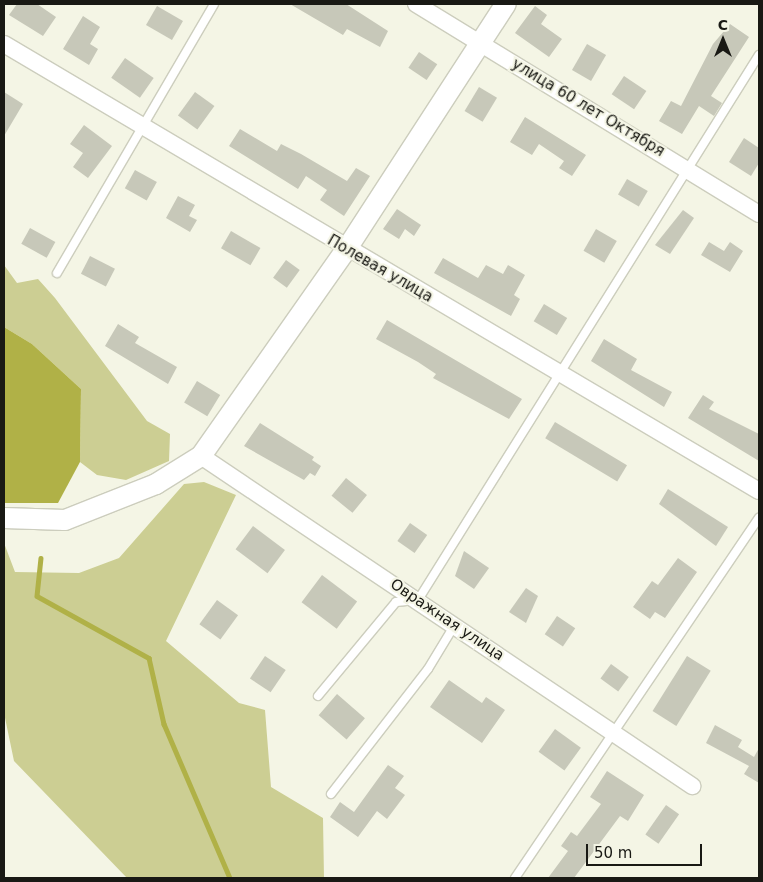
<!DOCTYPE html>
<html>
<head>
<meta charset="utf-8">
<style>
	body { margin:0 }
	#map { position:relative; width:763px; height:882px; overflow:hidden; background:#f4f5e5; font-family:"DejaVu Sans",sans-serif }
	div>[style] { position:absolute }
	.green>* { inset:0; background:#ccce93 }
	.water>* { inset:0; background:#b0b147 }
	.stream>* { height:4.5px; margin:-2.25px; padding:0 2.25px; transform-origin:2.25px; border-radius:2.25px; background:#b0b147 }
	.building>* { inset:0; background:#c7c8b9; transform-origin:0 0 }
	.roads { filter:drop-shadow(1px 0 #cccdbd) drop-shadow(-1px 0 #cccdbd) drop-shadow(0 1px #cccdbd) drop-shadow(0 -1px #cccdbd) }
	.service>* { height:8px; margin:-4px; padding:0 4px; transform-origin:4px; border-radius:4px; background:#fff }
	.minor>* { height:16px; margin:-8px; padding:0 8px; transform-origin:8px; border-radius:8px; background:#fff }
	.tertiary>* { height:20px; margin:-10px; padding:0 10px; transform-origin:10px; border-radius:10px; background:#fff }
	span { translate:-50% -50%; white-space:nowrap; text-align:center; line-height:1.15; -webkit-text-stroke:4.5px #f4f5e5; paint-order:stroke }
	.street-label { font-size:15px; color:#191914 }
	.frame { position:absolute; inset:0; border:5px solid #191914; pointer-events:none }
	.north { position:absolute; left:698px; top:15px; width:50px; height:50px; -webkit-text-stroke:4px #f4f5e5; paint-order:stroke; rotate:0deg; font-size:14px; font-weight:700; line-height:20px; text-align:center; color:#191914 }
	.north::after { content:''; display:block; margin:auto; width:18px; height:22px; background:#191914; clip-path:polygon(50% 0,100% 100%,50% 72%,0 100%) }
	.scale { position:absolute; left:586px; top:844px; width:116px; height:22px; box-sizing:border-box; border:2px solid #191914; border-top:0; padding-left:6px; font-size:15px; line-height:18px; white-space:nowrap; color:#191914; -webkit-text-stroke:4px #f4f5e5; paint-order:stroke }
</style>
</head>
<body>
<div id="map">
	<div class="green">
		<div style="clip-path:polygon(4px 265px,17px 283px,38px 279px,55px 298px,147px 421px,170px 434px,169px 461px,126px 480px,97px 475px,80px 462px,81px 389px,32px 344px,4px 327px)"></div>
		<div style="clip-path:polygon(204px 482px,236px 495px,166px 641px,239px 703px,265px 710px,271px 787px,323px 818px,324px 878px,127px 878px,14px 761px,4px 713px,4px 543px,15px 572px,79px 573px,119px 558px,184px 484px)"></div>
	</div>
	<div class="water">
		<div style="clip-path:polygon(4px 327px,32px 344px,81px 389px,80px 462px,58px 503px,4px 503px)"></div>
	</div>
	<div class="stream">
		<div style="left:41px;top:558px;width:38px;rotate:96deg"></div>
		<div style="left:37px;top:596px;width:128px;rotate:29deg"></div>
		<div style="left:149px;top:658px;width:68px;rotate:77.2deg"></div>
		<div style="left:164px;top:724px;width:168px;rotate:66.8deg"></div>
	</div>
	<div class="building">
		<div style="clip-path:polygon(17px 4px,37px 4px,56px 17px,43px 36px,9px 15px)"></div>
		<div style="clip-path:polygon(290px 4px,346px 4px,388px 31px,380px 47px,347px 29px,343px 35px)"></div>
		<div style="left:157px;top:6px;width:30px;height:22px;rotate:30deg"></div>
		<div style="clip-path:polygon(535px 6px,547px 15px,541px 24px,562px 39px,549px 57px,515px 33px)"></div>
		<div style="clip-path:polygon(83px 16px,100px 27px,90px 44px,98px 49px,89px 65px,63px 49px)"></div>
		<div style="clip-path:polygon(730px 24px,749px 37px,711px 96px,722px 103px,714px 116px,699px 106px,682px 134px,659px 121px,671px 101px,681px 106px,713px 44px)"></div>
		<div style="left:587px;top:44px;width:22px;height:30px;rotate:30deg"></div>
		<div style="left:419px;top:52px;width:22px;height:19px;rotate:34deg"></div>
		<div style="left:125px;top:58px;width:35px;height:24px;rotate:35deg"></div>
		<div style="left:624px;top:76px;width:27px;height:22px;rotate:34deg"></div>
		<div style="left:479px;top:87px;width:21px;height:28px;rotate:31deg"></div>
		<div style="clip-path:polygon(4px 92px,23px 104px,4px 136px)"></div>
		<div style="left:195px;top:92px;width:24px;height:29px;rotate:36deg"></div>
		<div style="clip-path:polygon(525px 117px,586px 155px,572px 176px,559px 168px,564px 161px,539px 144px,532px 155px,510px 142px)"></div>
		<div style="clip-path:polygon(84px 125px,112px 146px,88px 178px,73px 167px,83px 153px,70px 144px)"></div>
		<div style="clip-path:polygon(240px 129px,277px 151px,281px 144px,301px 154px,347px 181px,356px 168px,370px 176px,344px 216px,320px 200px,327px 190px,306px 176px,298px 189px,229px 146px)"></div>
		<div style="clip-path:polygon(744px 138px,759px 148px,759px 163px,751px 176px,729px 162px)"></div>
		<div style="left:135px;top:170px;width:25px;height:21px;rotate:29deg"></div>
		<div style="left:627px;top:179px;width:24px;height:18px;rotate:30deg"></div>
		<div style="clip-path:polygon(178px 196px,195px 205px,189px 216px,197px 220px,190px 232px,166px 218px)"></div>
		<div style="clip-path:polygon(397px 209px,421px 225px,414px 236px,405px 229px,399px 239px,383px 229px)"></div>
		<div style="clip-path:polygon(683px 210px,694px 218px,670px 254px,655px 245px)"></div>
		<div style="left:30px;top:228px;width:29px;height:18px;rotate:29deg"></div>
		<div style="left:596px;top:229px;width:24px;height:25px;rotate:30deg"></div>
		<div style="left:231px;top:231px;width:34px;height:20px;rotate:30deg"></div>
		<div style="clip-path:polygon(709px 242px,724px 251px,730px 242px,743px 251px,730px 272px,701px 255px)"></div>
		<div style="left:90px;top:256px;width:28px;height:20px;rotate:27deg"></div>
		<div style="clip-path:polygon(443px 258px,478px 278px,486px 265px,503px 274px,508px 265px,525px 275px,514px 295px,520px 299px,511px 316px,434px 273px)"></div>
		<div style="left:286px;top:260px;width:17px;height:22px;rotate:36deg"></div>
		<div style="left:544px;top:304px;width:27px;height:20px;rotate:31deg"></div>
		<div style="clip-path:polygon(387px 320px,522px 399px,509px 419px,433px 378px,436px 374px,418px 362px,376px 339px)"></div>
		<div style="clip-path:polygon(118px 324px,139px 337px,135px 343px,177px 367px,168px 384px,105px 346px)"></div>
		<div style="clip-path:polygon(604px 339px,637px 359px,631px 370px,672px 392px,664px 407px,591px 361px)"></div>
		<div style="left:197px;top:381px;width:27px;height:25px;rotate:31deg"></div>
		<div style="clip-path:polygon(703px 395px,714px 402px,709px 409px,759px 434px,759px 461px,688px 418px)"></div>
		<div style="left:555px;top:422px;width:84px;height:19px;rotate:31deg"></div>
		<div style="clip-path:polygon(260px 423px,314px 457px,312px 460px,321px 466px,315px 476px,310px 473px,304px 480px,244px 446px)"></div>
		<div style="left:346px;top:478px;width:27px;height:23px;rotate:39deg"></div>
		<div style="clip-path:polygon(668px 489px,728px 527px,716px 546px,659px 504px)"></div>
		<div style="left:410px;top:523px;width:21px;height:22px;rotate:35deg"></div>
		<div style="left:253px;top:526px;width:40px;height:29px;rotate:37deg"></div>
		<div style="clip-path:polygon(464px 551px,489px 568px,474px 589px,455px 576px)"></div>
		<div style="clip-path:polygon(678px 558px,697px 572px,665px 618px,655px 612px,650px 619px,633px 607px,652px 581px,658px 585px)"></div>
		<div style="left:322px;top:575px;width:44px;height:34px;rotate:37deg"></div>
		<div style="clip-path:polygon(526px 588px,538px 596px,526px 623px,509px 612px)"></div>
		<div style="left:217px;top:600px;width:26px;height:30px;rotate:36deg"></div>
		<div style="left:557px;top:616px;width:22px;height:22px;rotate:34deg"></div>
		<div style="left:265px;top:656px;width:25px;height:27px;rotate:34deg"></div>
		<div style="left:687px;top:656px;width:28px;height:65px;rotate:32deg"></div>
		<div style="left:611px;top:664px;width:22px;height:18px;rotate:36deg"></div>
		<div style="clip-path:polygon(449px 680px,482px 703px,486px 697px,505px 710px,482px 743px,430px 707px)"></div>
		<div style="left:337px;top:694px;width:37px;height:28px;rotate:41deg"></div>
		<div style="clip-path:polygon(715px 725px,742px 740px,738px 747px,754px 757px,759px 748px,759px 783px,744px 774px,749px 766px,706px 743px)"></div>
		<div style="left:555px;top:729px;width:32px;height:28px;rotate:36deg"></div>
		<div style="clip-path:polygon(388px 765px,404px 776px,395px 788px,405px 795px,387px 819px,377px 811px,358px 837px,330px 817px,340px 802px,354px 812px)"></div>
		<div style="clip-path:polygon(607px 771px,644px 795px,628px 821px,620px 816px,574px 878px,548px 878px,568px 851px,561px 846px,571px 832px,577px 836px,601px 804px,590px 797px)"></div>
		<div style="left:666px;top:805px;width:16px;height:36px;rotate:35deg"></div>
	</div>
	<div class="roads">
		<div class="service">
			<div style="left:57px;top:273px;width:311px;rotate:-59.7deg"></div>
			<div style="left:318px;top:696px;width:122px;rotate:-50.3deg"></div>
			<div style="left:396px;top:602px;width:22px;rotate:-5deg"></div>
			<div style="left:418px;top:600px;width:643px;rotate:-57.97deg"></div>
			<div style="left:331px;top:794px;width:158px;rotate:-52.2deg"></div>
			<div style="left:428px;top:669px;width:50px;rotate:-58.8deg"></div>
			<div style="left:515px;top:878px;width:435px;rotate:-55.9deg"></div>
		</div>
		<div class="minor">
			<div style="left:416px;top:4px;width:402px;rotate:31.5deg"></div>
			<div style="left:4px;top:44px;width:877px;rotate:30.63deg"></div>
			<div style="left:201px;top:456px;width:592px;rotate:33.9deg"></div>
		</div>
		<div class="tertiary">
			<div style="left:4px;top:518px;width:61px;rotate:1.9deg"></div>
			<div style="left:65px;top:520px;width:98px;rotate:-21.6deg"></div>
			<div style="left:156px;top:484px;width:53px;rotate:-31.9deg"></div>
			<div style="left:201px;top:456px;width:252px;rotate:-54.9deg"></div>
			<div style="left:346px;top:250px;width:293px;rotate:-57deg"></div>
		</div>
	</div>
	<div class="street-label">
		<span style="left:588px;top:108px;rotate:31deg">улица 60 лет Октября</span>
		<span style="left:380px;top:269px;rotate:30deg">Полевая улица</span>
		<span style="left:447px;top:620px;rotate:34deg">Овражная улица</span>
	</div>
	<div class="frame"></div>
	<div class="north">С</div>
	<div class="scale">50 m</div>
</div>
</body>
</html>
